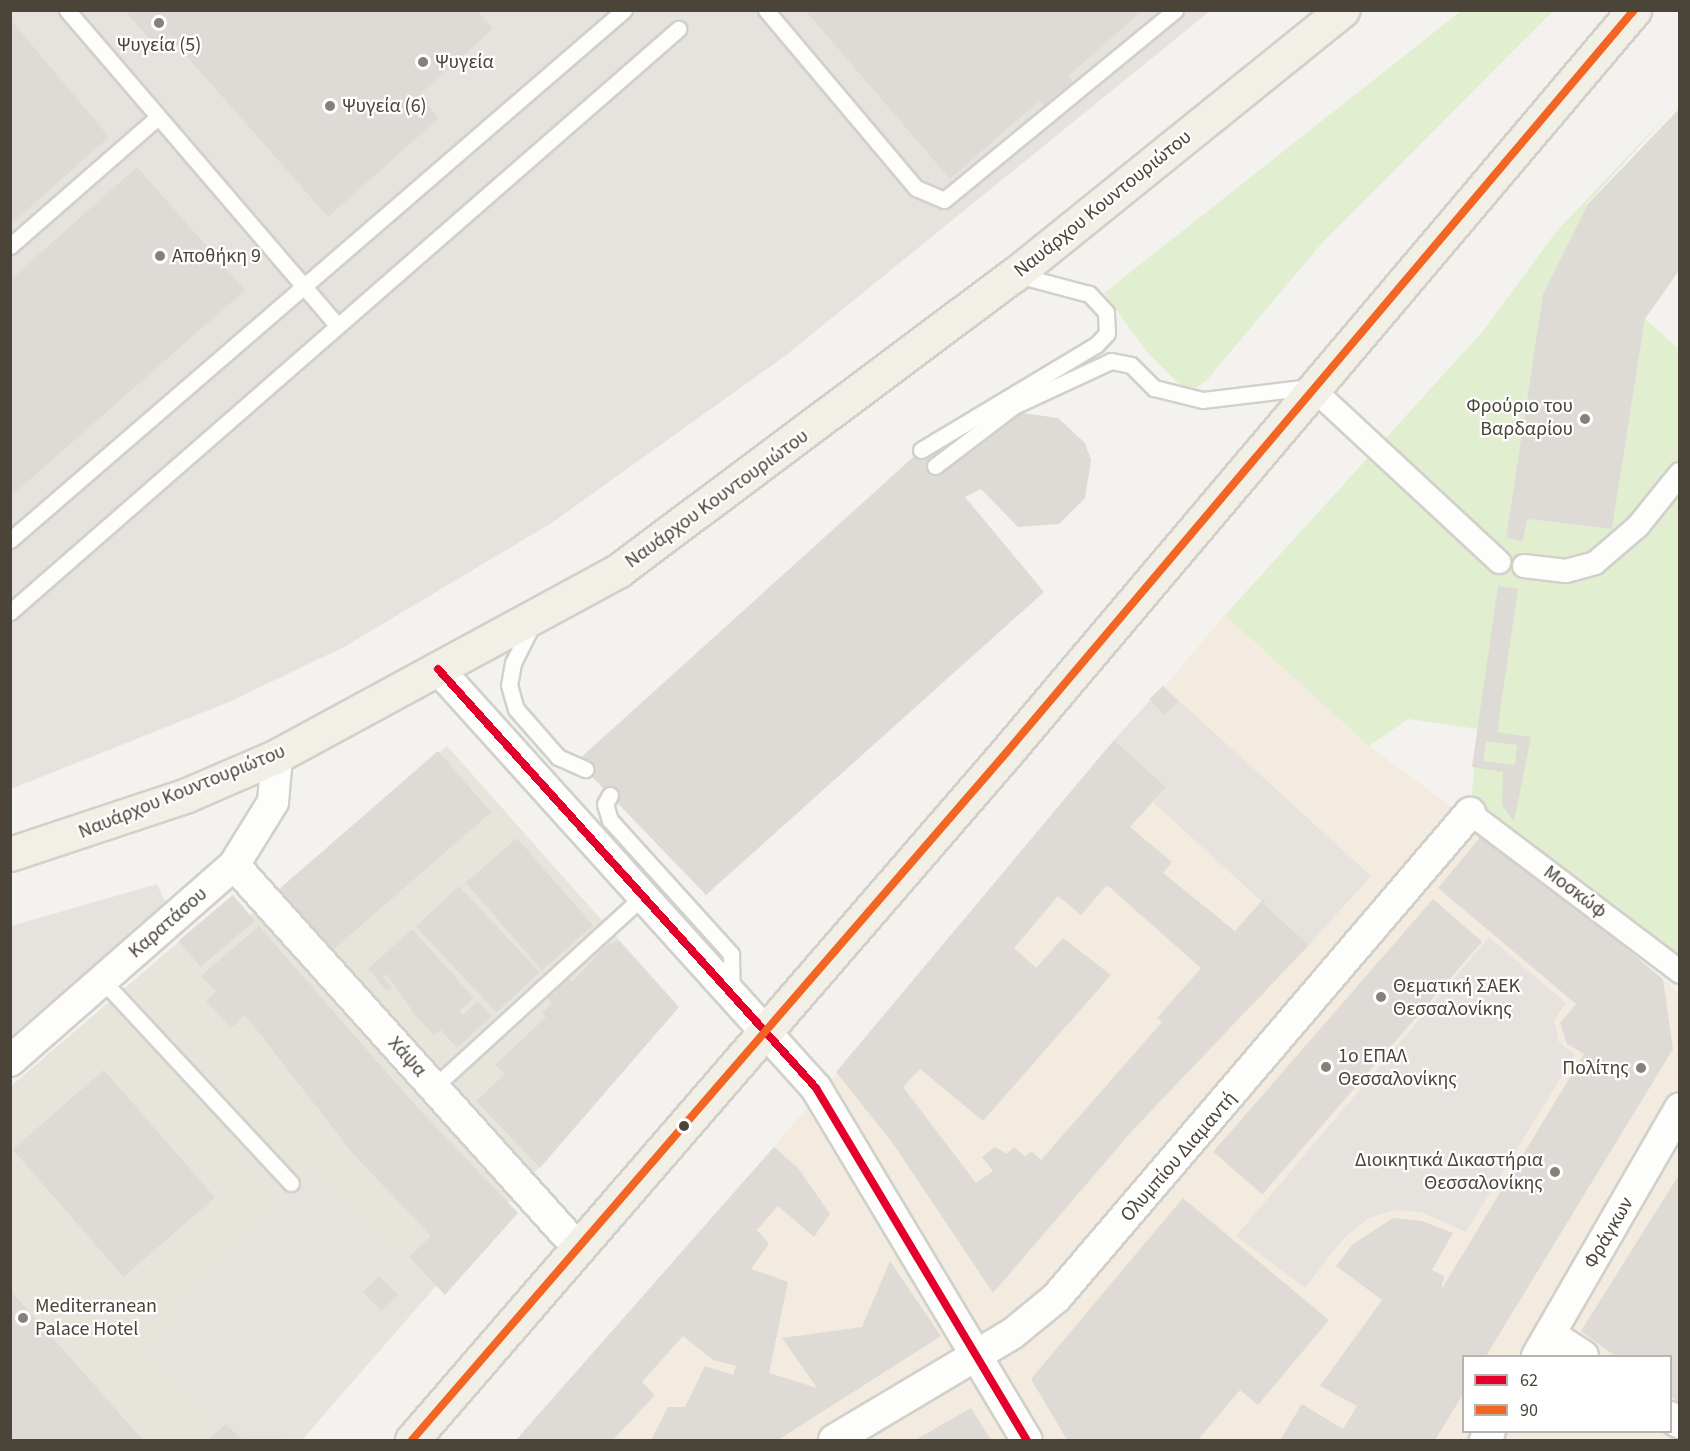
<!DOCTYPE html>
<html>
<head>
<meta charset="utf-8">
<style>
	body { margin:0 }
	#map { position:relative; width:1690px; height:1451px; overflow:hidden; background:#f4f2ee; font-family:"Source Sans 3",sans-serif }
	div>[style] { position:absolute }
	.residential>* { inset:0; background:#e7e4dc }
	.commercial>* { inset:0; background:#f3ebdf }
	.industrial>* { inset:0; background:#e6e2de }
	.green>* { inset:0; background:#e1eecf }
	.parking>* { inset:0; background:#e6e3df }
	.building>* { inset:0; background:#dedbd6; transform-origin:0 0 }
	.roads { filter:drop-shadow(2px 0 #d2d0cb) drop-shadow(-2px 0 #d2d0cb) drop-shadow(0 2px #d2d0cb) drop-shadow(0 -2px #d2d0cb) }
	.service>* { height:15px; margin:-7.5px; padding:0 7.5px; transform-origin:7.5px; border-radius:7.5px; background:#fdfdfc }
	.pedestrian>* { height:22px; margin:-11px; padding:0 11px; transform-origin:11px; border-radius:11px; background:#fdfdfc }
	.minor>* { height:30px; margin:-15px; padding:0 15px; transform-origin:15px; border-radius:15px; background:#fdfdfc }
	.primary>* { height:33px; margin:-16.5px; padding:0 16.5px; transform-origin:16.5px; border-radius:16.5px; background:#f2efe6 }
	.bus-1>* { height:8px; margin:-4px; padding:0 4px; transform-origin:4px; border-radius:4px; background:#e4002b }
	.bus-2>* { height:8px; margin:-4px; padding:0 4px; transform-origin:4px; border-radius:4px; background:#f26522 }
	.dots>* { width:16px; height:16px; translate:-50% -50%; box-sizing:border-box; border:3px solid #fff; border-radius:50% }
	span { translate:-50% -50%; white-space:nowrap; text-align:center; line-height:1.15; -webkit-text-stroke:4.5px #fff; paint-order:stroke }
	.poi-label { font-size:20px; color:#4b4439 }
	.left { translate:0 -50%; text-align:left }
	.right { translate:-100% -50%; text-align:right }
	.street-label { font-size:20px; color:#4b4439 }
	.frame { position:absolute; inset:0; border:12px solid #4b4439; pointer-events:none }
	.legend { position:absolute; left:1462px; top:1355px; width:210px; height:78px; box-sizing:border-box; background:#fff; border:2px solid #b7b4b0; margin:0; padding:8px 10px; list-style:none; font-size:18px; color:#4b4439 }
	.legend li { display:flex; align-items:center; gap:12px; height:30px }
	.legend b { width:30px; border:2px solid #b7b4b0 }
</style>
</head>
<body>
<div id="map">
	<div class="residential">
		<div style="clip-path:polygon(447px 746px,679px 1007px,302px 1440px,11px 1440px,10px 1087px,233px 895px,250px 915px)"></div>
	</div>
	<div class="commercial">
		<div style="clip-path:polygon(evenodd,1225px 615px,1369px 746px,1485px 831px,1679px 993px,1679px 1440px,516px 1440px,643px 1301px,1225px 615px,1464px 1356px,1670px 1356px,1670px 1432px,1464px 1432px,1464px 1356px)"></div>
	</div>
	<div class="industrial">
		<div style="clip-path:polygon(10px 11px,1210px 11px,785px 356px,553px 522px,344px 647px,229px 702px,11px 789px)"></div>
	</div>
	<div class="green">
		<div style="clip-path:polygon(1461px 11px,1553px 11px,1321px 244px,1207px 380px,1188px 393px,1147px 352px,1104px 293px)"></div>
		<div style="clip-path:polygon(1679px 102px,1587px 204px,1543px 294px,1506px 538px,1523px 541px,1527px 519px,1612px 529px,1645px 319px,1679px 349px,1679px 972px,1470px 813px,1478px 729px,1408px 719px,1369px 746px,1225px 615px,1483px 331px,1556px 232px)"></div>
	</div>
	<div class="parking">
		<div style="clip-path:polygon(1163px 686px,1371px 876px,1309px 945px,1153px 802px,1166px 787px,1114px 740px)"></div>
		<div style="clip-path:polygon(157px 884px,166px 904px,11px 1036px,11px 926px)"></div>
		<div style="clip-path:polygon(1489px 937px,1566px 1003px,1554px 1021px,1559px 1042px,1575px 1055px,1466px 1232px,1421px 1212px,1394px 1210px,1369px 1218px,1344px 1238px,1305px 1288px,1236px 1236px)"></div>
		<div style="clip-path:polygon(317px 1173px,433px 1287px,284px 1440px,243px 1440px,148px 1347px)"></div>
	</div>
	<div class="building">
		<div style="clip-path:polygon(124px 10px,477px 10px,493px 29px,419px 95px,439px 118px,328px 217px,169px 36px,157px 47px)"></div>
		<div style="clip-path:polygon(805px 10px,1143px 10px,1068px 76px,1075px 84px,1047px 108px,1040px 100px,950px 179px)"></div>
		<div style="clip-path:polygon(10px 19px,109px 137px,10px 225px)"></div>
		<div style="clip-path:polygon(1680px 108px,1680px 269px,1645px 319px,1612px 529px,1527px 519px,1523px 541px,1506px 538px,1543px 294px,1587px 205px)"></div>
		<div style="clip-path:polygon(137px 167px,245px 290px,10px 497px,10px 280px)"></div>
		<div style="clip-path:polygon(1016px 412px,1058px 418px,1085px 443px,1091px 460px,1085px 498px,1059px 524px,1018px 527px,981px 489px,965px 497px,1044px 592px,706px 895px,577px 761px,921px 450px,942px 474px,999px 420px)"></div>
		<div style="clip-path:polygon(evenodd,1498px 586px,1518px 589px,1497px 732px,1531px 737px,1514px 822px,1502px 805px,1503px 772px,1472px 767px,1498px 586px,1486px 741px,1517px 745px,1515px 765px,1483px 761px,1486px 741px)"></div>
		<div style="left:1163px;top:686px;width:22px;height:19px;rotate:47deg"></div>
		<div style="clip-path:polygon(evenodd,1114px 740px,1166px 787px,1130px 827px,1172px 862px,1163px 873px,1235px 931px,1265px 897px,1264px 904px,1309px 945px,1132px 1131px,993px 1293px,894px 1145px,836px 1072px,1114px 740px,1107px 885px,1201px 968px,1157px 1018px,1162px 1022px,1041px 1160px,1031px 1151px,1025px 1157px,1014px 1147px,1007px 1154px,995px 1147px,982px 1157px,993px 1171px,976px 1183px,903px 1087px,920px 1069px,983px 1121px,1111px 975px,1063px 938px,1036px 968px,1014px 948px,1058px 896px,1081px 915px,1107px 885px)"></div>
		<div style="left:438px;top:751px;width:81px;height:210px;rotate:49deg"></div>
		<div style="clip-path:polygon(1485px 831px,1663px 979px,1673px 1049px,1486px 1356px,1464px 1356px,1464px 1393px,1435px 1440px,1280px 1440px,1302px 1404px,1343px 1429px,1357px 1406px,1320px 1386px,1382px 1300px,1336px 1266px,1353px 1244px,1393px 1218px,1422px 1221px,1453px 1233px,1432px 1270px,1444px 1276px,1441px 1290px,1584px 1054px,1567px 1044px,1560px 1023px,1576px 1004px,1438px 888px)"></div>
		<div style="left:517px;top:838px;width:116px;height:68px;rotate:49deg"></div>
		<div style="left:459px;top:886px;width:118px;height:59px;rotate:47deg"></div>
		<div style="left:233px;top:895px;width:34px;height:71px;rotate:50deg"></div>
		<div style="left:1433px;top:899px;width:65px;height:335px;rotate:41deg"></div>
		<div style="clip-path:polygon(259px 926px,416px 1106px,518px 1213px,445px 1295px,409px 1257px,431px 1236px,354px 1155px,245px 1015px,231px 1028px,206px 1001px,216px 991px,201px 976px)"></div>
		<div style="clip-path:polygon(412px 929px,474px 998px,459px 1011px,463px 1015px,478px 1001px,492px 1016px,457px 1048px,441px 1030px,434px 1035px,415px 1015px,387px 974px,383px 977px,392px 987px,387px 991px,368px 969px)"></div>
		<div style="clip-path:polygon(619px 941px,679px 1007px,540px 1168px,476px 1101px,505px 1074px,495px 1065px,546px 1017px,542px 1013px,552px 1003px,545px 995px,551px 990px,555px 995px,555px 987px,566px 977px,572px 982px,605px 946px)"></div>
		<div style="left:104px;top:1070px;width:169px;height:121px;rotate:49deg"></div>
		<div style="clip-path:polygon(774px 1147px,798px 1168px,830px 1214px,814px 1237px,778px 1206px,757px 1230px,769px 1244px,751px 1269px,788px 1282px,769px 1373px,817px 1388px,782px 1338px,862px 1327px,890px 1261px,941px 1336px,778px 1440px,651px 1440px,668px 1407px,685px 1407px,705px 1366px,733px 1375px,736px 1366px,713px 1360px,683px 1336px,642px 1382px,655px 1395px,613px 1440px,516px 1440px)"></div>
		<div style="clip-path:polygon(1680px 1173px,1680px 1403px,1671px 1397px,1671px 1356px,1615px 1356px,1581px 1331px)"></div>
		<div style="clip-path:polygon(1183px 1198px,1329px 1320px,1258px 1405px,1240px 1390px,1198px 1440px,1067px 1440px,1031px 1379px)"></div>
		<div style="left:379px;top:1276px;width:27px;height:23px;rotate:45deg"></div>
		<div style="clip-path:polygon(10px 1290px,60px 1346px,143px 1440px,10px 1440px)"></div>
		<div style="clip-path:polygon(971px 1408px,991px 1440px,915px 1440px)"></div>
		<div style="clip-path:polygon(226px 1424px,243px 1440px,208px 1440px)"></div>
	</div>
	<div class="roads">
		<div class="service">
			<div style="left:67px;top:10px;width:416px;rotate:49.4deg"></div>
			<div style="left:766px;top:10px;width:233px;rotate:49.9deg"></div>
			<div style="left:916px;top:188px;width:30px;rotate:23deg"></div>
			<div style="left:944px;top:200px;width:299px;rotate:-39.4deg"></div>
			<div style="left:10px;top:246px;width:196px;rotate:-41.1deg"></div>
			<div style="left:921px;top:450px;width:204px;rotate:-31deg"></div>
			<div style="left:1096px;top:345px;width:16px;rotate:-47deg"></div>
			<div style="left:1107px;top:333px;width:21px;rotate:-93deg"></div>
			<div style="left:1106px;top:312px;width:25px;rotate:-133deg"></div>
			<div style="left:1089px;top:294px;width:74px;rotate:-165.2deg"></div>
			<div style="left:935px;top:466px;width:99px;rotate:-37.2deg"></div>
			<div style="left:1014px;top:406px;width:107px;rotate:-24.9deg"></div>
			<div style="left:1111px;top:361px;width:20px;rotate:11deg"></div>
			<div style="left:1131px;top:365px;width:33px;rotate:45deg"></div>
			<div style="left:1154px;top:388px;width:50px;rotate:13.8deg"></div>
			<div style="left:1203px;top:400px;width:109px;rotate:-6.9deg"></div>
			<div style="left:10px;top:540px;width:811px;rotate:-40.8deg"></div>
			<div style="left:10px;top:612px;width:887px;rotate:-41.11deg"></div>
			<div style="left:533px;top:623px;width:45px;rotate:116.6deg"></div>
			<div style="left:513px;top:663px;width:22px;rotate:100deg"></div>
			<div style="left:509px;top:685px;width:25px;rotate:74deg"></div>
			<div style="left:516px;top:709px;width:64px;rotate:48.8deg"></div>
			<div style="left:558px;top:757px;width:30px;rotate:24deg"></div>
			<div style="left:610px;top:795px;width:10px;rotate:119deg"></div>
			<div style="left:605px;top:804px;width:17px;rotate:73deg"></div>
			<div style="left:610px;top:820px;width:181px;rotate:47.9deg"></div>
			<div style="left:731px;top:954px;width:39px;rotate:89deg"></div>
			<div style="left:103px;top:981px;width:276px;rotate:47.1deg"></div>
			<div style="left:434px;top:1087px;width:283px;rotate:-42.4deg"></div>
		</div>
		<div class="pedestrian">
			<div style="left:1311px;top:387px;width:257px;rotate:42.9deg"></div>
			<div style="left:1524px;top:566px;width:42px;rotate:6.8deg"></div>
			<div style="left:1566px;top:571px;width:30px;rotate:-15deg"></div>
			<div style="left:1595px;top:563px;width:57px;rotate:-40.7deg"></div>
			<div style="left:1638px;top:526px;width:67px;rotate:-51.1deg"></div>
			<div style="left:1470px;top:813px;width:263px;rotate:37.1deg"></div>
		</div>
		<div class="minor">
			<div style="left:438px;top:669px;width:564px;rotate:47.94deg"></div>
			<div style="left:816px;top:1088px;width:410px;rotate:59.1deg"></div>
			<div style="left:234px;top:865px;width:516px;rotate:48.06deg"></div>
			<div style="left:10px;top:1061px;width:298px;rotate:-41.2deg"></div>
			<div style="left:234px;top:865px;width:74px;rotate:-58.2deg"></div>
			<div style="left:273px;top:802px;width:46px;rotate:-85deg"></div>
			<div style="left:1551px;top:1335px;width:38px;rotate:33deg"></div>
			<div style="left:1537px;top:1356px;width:286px;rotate:-60deg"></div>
			<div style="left:1670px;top:1417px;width:12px;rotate:31deg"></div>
			<div style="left:834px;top:1440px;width:207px;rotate:-30.8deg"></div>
			<div style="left:1012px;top:1334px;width:57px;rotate:-39.3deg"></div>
			<div style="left:1056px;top:1298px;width:638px;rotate:-49.52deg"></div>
			<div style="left:1485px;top:1440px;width:9px;rotate:-58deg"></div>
		</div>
		<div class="primary">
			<div style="left:10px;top:854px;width:187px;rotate:-18.4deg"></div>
			<div style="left:187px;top:795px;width:98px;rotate:-23.4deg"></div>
			<div style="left:277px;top:756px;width:389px;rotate:-28.5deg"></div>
			<div style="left:619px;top:570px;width:493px;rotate:-36.8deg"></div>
			<div style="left:1014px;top:275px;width:422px;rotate:-38.9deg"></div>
			<div style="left:412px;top:1440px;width:908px;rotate:-49.15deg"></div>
			<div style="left:1006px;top:753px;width:973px;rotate:-49.79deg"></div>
		</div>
	</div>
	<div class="bus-1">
		<div style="left:438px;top:669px;width:564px;rotate:47.94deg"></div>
		<div style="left:816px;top:1088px;width:410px;rotate:59.1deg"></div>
	</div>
	<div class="bus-2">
		<div style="left:412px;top:1440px;width:908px;rotate:-49.15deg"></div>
		<div style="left:1006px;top:753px;width:973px;rotate:-49.79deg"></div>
	</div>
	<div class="dots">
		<div style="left:159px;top:23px;background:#868178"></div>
		<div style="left:423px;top:62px;background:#868178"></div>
		<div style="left:330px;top:106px;background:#868178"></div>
		<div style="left:160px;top:256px;background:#868178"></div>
		<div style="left:1585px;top:419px;background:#868178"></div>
		<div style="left:1381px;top:997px;background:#868178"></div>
		<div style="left:1326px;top:1067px;background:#868178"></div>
		<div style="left:1641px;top:1068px;background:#868178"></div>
		<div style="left:684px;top:1126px;background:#4b4439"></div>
		<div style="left:1555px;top:1172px;background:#868178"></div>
		<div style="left:23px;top:1318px;background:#868178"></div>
	</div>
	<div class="poi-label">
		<span style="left:159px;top:45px">Ψυγεία (5)</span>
		<span class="left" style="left:435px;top:62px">Ψυγεία</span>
		<span class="left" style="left:342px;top:106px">Ψυγεία (6)</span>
		<span class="left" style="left:172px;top:256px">Αποθήκη 9</span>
		<span class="right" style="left:1573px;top:418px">Φρούριο του<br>Βαρδαρίου</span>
		<span class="left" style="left:1393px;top:998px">Θεματική ΣΑΕΚ<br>Θεσσαλονίκης</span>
		<span class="left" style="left:1338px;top:1068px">1ο ΕΠΑΛ<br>Θεσσαλονίκης</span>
		<span class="right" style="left:1629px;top:1068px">Πολίτης</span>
		<span class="right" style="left:1543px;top:1172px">Διοικητικά Δικαστήρια<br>Θεσσαλονίκης</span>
		<span class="left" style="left:35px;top:1318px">Mediterranean<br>Palace Hotel</span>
	</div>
	<div class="street-label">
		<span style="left:1103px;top:204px;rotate:-39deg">Ναυάρχου Κουντουριώτου</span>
		<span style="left:717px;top:499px;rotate:-36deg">Ναυάρχου Κουντουριώτου</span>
		<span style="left:182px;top:792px;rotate:-22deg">Ναυάρχου Κουντουριώτου</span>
		<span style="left:1575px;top:892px;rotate:37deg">Μοσκώφ</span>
		<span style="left:168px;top:923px;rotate:-41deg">Καρατάσου</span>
		<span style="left:407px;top:1057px;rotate:48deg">Χάψα</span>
		<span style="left:1179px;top:1157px;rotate:-49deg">Ολυμπίου Διαμαντή</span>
		<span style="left:1609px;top:1233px;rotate:-60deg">Φράγκων</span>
	</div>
	<div class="frame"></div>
	<ul class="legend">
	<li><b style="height:8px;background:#e4002b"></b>62</li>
	<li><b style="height:8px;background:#f26522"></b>90</li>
	</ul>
</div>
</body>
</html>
